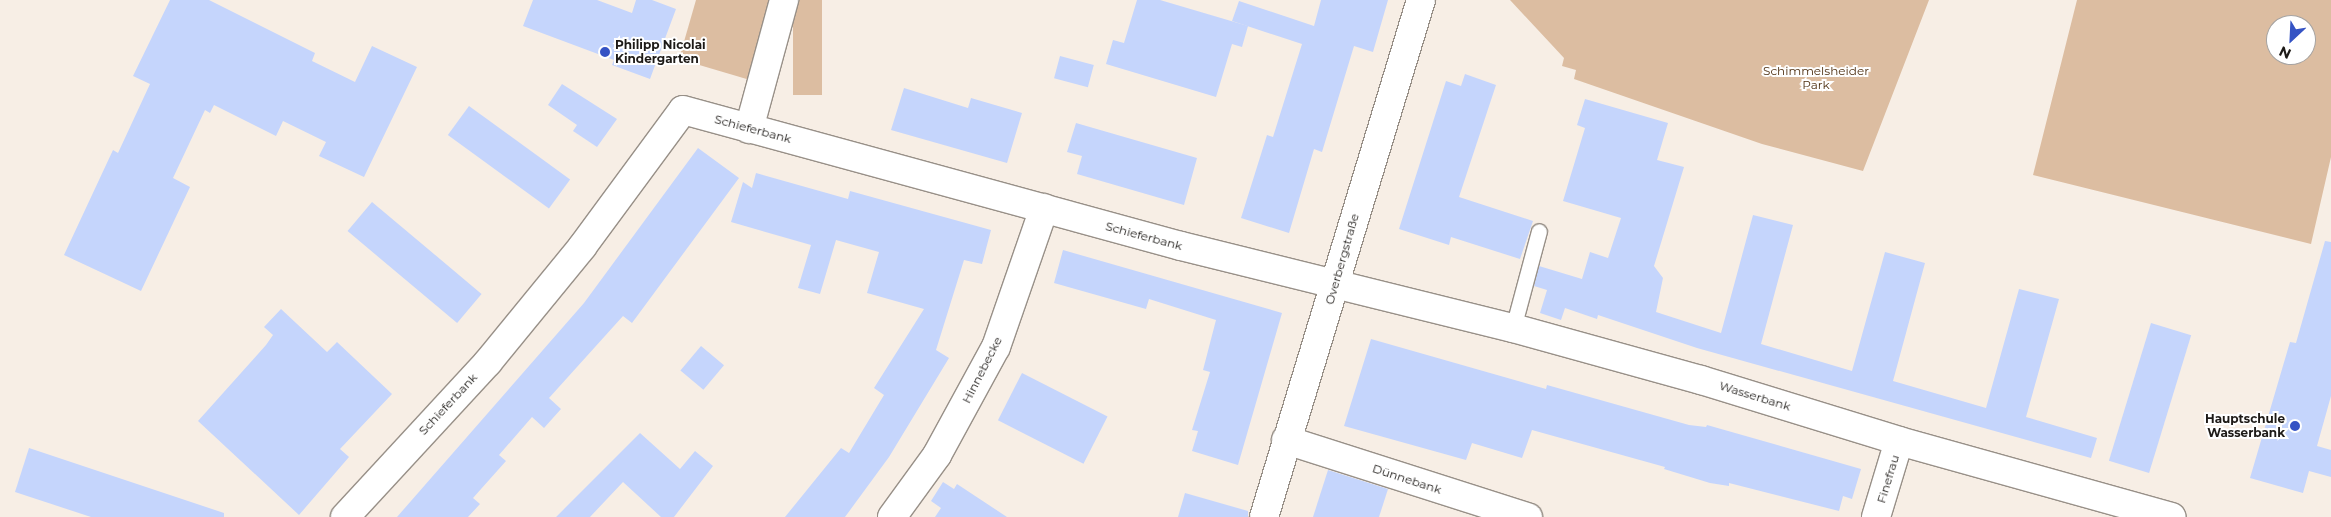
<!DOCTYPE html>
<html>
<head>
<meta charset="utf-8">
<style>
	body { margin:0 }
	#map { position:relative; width:2331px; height:517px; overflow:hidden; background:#f7eee5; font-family:Montserrat,sans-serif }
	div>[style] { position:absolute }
	.green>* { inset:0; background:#dcbda1; transform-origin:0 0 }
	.building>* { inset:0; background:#c5d5fc; transform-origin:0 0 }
	.roads { filter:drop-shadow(1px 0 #989088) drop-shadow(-1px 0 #989088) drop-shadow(0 1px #989088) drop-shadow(0 -1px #989088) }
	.lane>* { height:15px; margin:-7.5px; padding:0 7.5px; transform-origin:7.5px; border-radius:7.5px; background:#fff }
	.street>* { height:28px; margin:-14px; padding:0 14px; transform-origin:14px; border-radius:14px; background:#fff }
	.dots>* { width:14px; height:14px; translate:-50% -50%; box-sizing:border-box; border:2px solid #fff; border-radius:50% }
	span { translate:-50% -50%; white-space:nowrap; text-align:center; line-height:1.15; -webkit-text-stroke:4px #fff; paint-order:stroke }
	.poi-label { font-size:12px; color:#1d1a17; font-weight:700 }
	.left { translate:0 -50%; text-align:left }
	.right { translate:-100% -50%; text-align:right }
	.park-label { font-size:12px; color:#4e3012 }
	.street-label { font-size:12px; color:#1d1a17 }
	.north { position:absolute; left:2266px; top:15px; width:50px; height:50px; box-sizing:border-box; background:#fff; border:1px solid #a5a3a2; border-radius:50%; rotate:205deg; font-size:14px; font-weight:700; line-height:20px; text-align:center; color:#1d1a17 }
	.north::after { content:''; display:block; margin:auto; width:18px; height:22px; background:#3553c4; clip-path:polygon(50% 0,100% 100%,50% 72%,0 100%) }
</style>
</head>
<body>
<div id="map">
	<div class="green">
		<div style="clip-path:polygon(696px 0,774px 0,750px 80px,679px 59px)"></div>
		<div style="left:793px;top:0;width:29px;height:95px"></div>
		<div style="clip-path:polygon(1510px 0,1929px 0,1863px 171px,1762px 144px,1574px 79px,1576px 70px,1562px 66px,1564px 58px)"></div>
		<div style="clip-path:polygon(evenodd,2077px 0,2331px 0,2331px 157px,2311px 244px,2033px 175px,2077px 0,2276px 25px,2306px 25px,2306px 55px,2276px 55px,2276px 25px)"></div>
	</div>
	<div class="building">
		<div style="clip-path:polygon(170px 0,209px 0,315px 53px,312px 61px,355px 82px,372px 46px,417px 67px,364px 177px,319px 156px,326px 142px,283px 121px,276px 136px,214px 105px,210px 113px,205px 110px,173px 178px,190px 187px,141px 291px,64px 255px,113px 150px,118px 153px,150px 84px,133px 76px)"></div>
		<div style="clip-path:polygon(533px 0,597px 0,632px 13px,636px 0,652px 0,676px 9px,650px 79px,612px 65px,614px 60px,523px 26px)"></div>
		<div style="clip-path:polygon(1137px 0,1160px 0,1248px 26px,1242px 47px,1232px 44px,1216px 97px,1106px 64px,1113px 40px,1124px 43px)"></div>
		<div style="clip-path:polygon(1321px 0,1388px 0,1373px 52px,1354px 46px,1322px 152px,1314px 149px,1289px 233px,1241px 218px,1267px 135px,1273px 137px,1302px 44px,1232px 21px,1239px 1px,1314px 26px)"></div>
		<div style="left:1060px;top:56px;width:35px;height:23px;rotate:15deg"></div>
		<div style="clip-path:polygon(1465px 74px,1496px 85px,1459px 197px,1533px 221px,1520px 259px,1451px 237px,1449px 245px,1399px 229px,1446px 81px,1461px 86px)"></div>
		<div style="clip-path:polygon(562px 84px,617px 119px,597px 147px,573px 131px,577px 125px,548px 105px)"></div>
		<div style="clip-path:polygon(904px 88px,968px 108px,971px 98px,1022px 113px,1007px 163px,891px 130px)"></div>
		<div style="clip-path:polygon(1585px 99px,1668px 123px,1657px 160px,1684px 167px,1654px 266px,1663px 278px,1656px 312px,1721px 333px,1753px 215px,1793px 225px,1761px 344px,1852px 371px,1885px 252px,1925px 263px,1893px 381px,1986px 408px,2019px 289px,2059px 299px,2026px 417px,2097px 438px,2091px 458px,1697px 348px,1598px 315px,1597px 319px,1565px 308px,1561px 320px,1540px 313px,1547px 290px,1534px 286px,1539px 266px,1582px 279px,1590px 252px,1608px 258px,1621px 218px,1563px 201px,1585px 128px,1577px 125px)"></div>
		<div style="left:469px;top:106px;width:125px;height:36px;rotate:36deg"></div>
		<div style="clip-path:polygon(1076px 123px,1197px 158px,1184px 205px,1077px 174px,1082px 156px,1067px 152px)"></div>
		<div style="clip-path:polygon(698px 148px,739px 178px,632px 323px,623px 316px,549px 398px,561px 409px,544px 428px,532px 417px,499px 455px,506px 461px,473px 498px,480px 504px,468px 517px,397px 517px,584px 303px)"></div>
		<div style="clip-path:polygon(756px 173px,848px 199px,850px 191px,991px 230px,982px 264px,964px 260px,936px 350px,949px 358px,889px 457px,845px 517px,785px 517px,841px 448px,849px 453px,884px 395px,874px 388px,924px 309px,867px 293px,879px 252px,836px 240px,820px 294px,798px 288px,811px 245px,731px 222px,743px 182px,752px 188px)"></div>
		<div style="left:372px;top:202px;width:143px;height:38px;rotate:40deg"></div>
		<div style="clip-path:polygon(2325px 241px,2331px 242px,2331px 396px,2317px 446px,2331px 450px,2331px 477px,2309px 471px,2303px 493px,2250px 478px,2290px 342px,2296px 343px)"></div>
		<div style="clip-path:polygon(1063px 250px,1282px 313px,1238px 465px,1192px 451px,1198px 431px,1192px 430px,1210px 372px,1203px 370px,1216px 320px,1149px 299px,1146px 309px,1054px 283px)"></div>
		<div style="clip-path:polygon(281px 309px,327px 352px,337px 342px,392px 394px,340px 449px,349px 457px,299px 515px,198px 421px,266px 345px,273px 335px,264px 327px)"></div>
		<div style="left:2151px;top:323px;width:42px;height:144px;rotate:17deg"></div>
		<div style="clip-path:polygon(1371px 339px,1546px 389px,1547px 385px,1689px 425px,1706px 427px,1707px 425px,1861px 469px,1852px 499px,1843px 496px,1839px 511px,1729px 483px,1729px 486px,1710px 483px,1664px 469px,1665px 467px,1532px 430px,1522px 458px,1472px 443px,1466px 460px,1344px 426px)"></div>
		<div style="left:701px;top:346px;width:30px;height:32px;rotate:40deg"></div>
		<div style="left:1022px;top:373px;width:96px;height:53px;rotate:27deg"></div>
		<div style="clip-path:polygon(640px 433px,680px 469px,695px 451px,713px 466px,674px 517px,661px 517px,623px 482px,590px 517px,556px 517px)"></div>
		<div style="clip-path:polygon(29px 448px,224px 513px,224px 517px,91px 517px,15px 492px)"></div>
		<div style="clip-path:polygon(1328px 470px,1388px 489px,1379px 517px,1313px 517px)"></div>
		<div style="clip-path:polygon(943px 482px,954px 489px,957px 484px,1007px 517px,935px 517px,941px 508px,931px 501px)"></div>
		<div style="clip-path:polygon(1185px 493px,1248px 511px,1248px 517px,1178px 517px)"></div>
	</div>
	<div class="roads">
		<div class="lane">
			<div style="left:1513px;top:328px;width:100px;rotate:-75deg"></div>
		</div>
		<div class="street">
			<div style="left:749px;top:129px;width:134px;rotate:-74.8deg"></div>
			<div style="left:1286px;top:440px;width:254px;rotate:17.7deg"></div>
			<div style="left:345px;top:517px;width:211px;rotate:-47.3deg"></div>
			<div style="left:488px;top:362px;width:149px;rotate:-50.7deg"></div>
			<div style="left:582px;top:247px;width:170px;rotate:-53.6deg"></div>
			<div style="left:683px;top:110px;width:516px;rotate:15.27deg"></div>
			<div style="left:1181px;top:246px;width:342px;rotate:13.9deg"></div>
			<div style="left:1513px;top:328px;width:195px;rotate:15.5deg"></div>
			<div style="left:1701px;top:380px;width:207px;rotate:17.1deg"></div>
			<div style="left:1899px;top:441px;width:283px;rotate:15.6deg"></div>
			<div style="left:892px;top:517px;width:77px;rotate:-54deg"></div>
			<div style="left:937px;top:455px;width:123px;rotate:-61.4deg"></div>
			<div style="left:996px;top:347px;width:147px;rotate:-70.9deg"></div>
			<div style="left:1264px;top:517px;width:540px;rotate:-73.11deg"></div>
			<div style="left:1876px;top:517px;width:79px;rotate:-73.2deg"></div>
		</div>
	</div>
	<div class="dots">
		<div style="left:605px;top:52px;background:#3553c4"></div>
		<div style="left:2295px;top:426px;background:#3553c4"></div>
	</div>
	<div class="poi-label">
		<span class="left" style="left:615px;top:52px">Philipp Nicolai<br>Kindergarten</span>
		<span class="right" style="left:2285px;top:426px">Hauptschule<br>Wasserbank</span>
	</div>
	<div class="park-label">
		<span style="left:1816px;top:78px">Schimmelsheider<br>Park</span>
	</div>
	<div class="street-label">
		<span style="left:753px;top:129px;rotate:15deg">Schieferbank</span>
		<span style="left:1144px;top:236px;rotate:15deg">Schieferbank</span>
		<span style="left:1342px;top:259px;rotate:-74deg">Overbergstraße</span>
		<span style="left:982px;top:370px;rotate:-63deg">Hinnebecke</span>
		<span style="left:1755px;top:396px;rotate:17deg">Wasserbank</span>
		<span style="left:448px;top:404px;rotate:-47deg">Schieferbank</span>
		<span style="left:1407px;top:479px;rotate:18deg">Dünnebank</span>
		<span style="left:1888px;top:479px;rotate:-73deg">Finefrau</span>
	</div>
	<div class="north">N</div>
</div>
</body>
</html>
